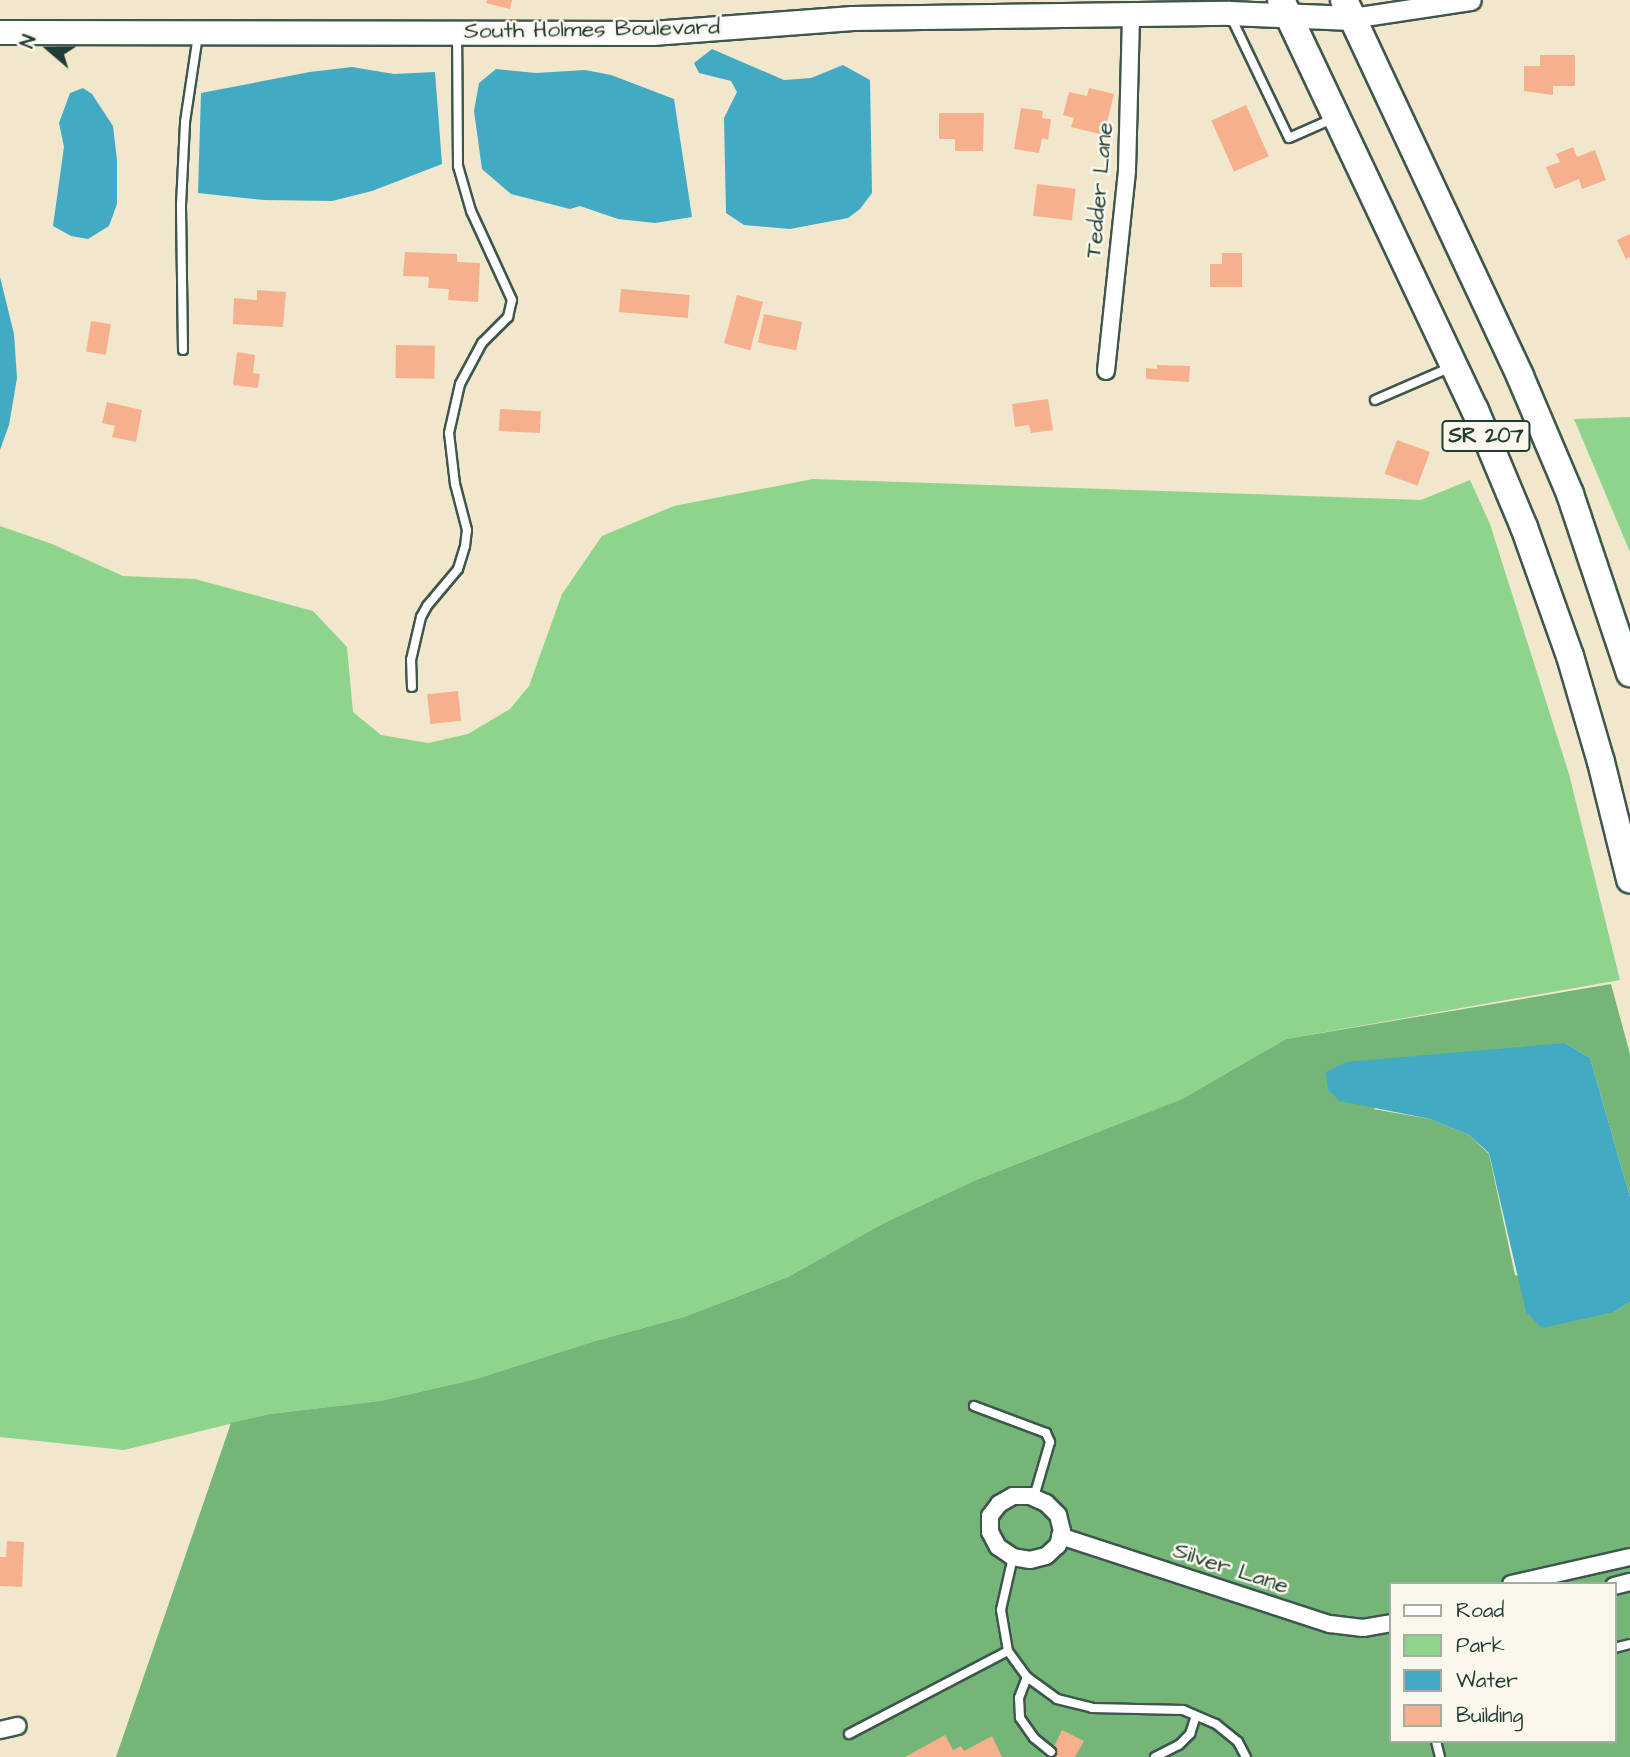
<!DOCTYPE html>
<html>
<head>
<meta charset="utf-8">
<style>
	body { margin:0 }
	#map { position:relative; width:1630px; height:1757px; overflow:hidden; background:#f0e7cc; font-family:"Architects Daughter",sans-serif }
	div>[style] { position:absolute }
	.green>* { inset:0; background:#8fd48d }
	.forest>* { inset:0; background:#73b678 }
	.water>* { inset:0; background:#42aac2 }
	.building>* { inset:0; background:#f6b08d; transform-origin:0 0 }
	.roads { filter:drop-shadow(2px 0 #3e564b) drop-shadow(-2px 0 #3e564b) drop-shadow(0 2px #3e564b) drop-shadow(0 -2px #3e564b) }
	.service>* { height:8px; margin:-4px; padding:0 4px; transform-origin:4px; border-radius:4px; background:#fff }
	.minor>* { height:16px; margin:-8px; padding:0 8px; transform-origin:8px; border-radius:8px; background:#fff }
	.tertiary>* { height:19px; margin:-9.5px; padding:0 9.5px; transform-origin:9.5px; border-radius:9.5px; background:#fff }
	.secondary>* { height:23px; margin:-11.5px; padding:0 11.5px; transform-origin:11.5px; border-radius:11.5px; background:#fff }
	.trunk>* { height:26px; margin:-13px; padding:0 13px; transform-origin:13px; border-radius:13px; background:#fff }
	span { translate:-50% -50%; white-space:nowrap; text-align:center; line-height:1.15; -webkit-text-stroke:5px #fbf7ec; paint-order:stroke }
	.shield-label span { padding:2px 5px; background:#fbf7ec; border:2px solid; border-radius:5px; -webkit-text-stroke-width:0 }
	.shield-label { font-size:21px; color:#1f3d34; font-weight:700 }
	.street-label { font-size:23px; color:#1f3d34 }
	.legend { position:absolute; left:1389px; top:1582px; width:228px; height:161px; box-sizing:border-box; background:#fbf7ec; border:2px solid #a3ada2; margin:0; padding:9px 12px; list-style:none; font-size:21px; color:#1f3d34 }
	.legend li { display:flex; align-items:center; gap:14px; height:35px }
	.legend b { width:35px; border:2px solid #a3ada2 }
	.north { position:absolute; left:14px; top:14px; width:70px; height:70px; -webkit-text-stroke:5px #fbf7ec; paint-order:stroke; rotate:290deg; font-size:19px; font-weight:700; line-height:28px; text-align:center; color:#1f3d34 }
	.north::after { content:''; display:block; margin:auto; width:24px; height:32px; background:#1f3d34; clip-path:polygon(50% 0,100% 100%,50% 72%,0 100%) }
</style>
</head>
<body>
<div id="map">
	<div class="green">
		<div style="clip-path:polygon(1630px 417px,1630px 552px,1574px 419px)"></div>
		<div style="clip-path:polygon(813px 479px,1421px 500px,1470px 480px,1490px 524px,1569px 774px,1620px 980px,1286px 1039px,1182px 1099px,976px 1180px,884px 1223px,788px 1277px,684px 1317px,595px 1341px,476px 1379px,380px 1401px,270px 1414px,124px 1450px,0 1437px,0 526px,52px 544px,123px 576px,195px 579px,313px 611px,347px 647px,353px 712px,381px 735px,428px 743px,468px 734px,510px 709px,529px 686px,562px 594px,602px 536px,674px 506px)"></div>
	</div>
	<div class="forest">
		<div style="clip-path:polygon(evenodd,1611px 984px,1630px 1054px,1630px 1197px,1590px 1058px,1565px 1043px,1373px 1109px,1430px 1119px,1469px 1135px,1489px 1154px,1515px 1275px,1614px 1312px,1630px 1302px,1630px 1757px,116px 1757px,231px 1423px,270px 1414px,380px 1401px,476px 1379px,595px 1341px,684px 1317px,788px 1277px,884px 1223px,976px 1180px,1182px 1099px,1286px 1039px,1611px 984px,1390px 1584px,1614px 1584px,1614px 1741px,1390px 1741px,1390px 1584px)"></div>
	</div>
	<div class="water">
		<div style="clip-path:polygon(712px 49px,784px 80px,811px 78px,843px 65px,870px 80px,872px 193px,860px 209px,848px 218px,790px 229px,744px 225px,726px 213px,724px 118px,737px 92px,731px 81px,699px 73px,694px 63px)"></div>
		<div style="clip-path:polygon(352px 67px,394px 74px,435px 72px,442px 164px,372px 191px,332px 201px,264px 200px,198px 193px,201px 93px,310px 72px)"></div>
		<div style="clip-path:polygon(496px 69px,536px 73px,585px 70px,611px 75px,674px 99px,692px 217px,655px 223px,618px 219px,580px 206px,570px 209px,511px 194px,482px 169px,474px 111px,479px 83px)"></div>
		<div style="clip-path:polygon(83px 88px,92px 94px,113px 126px,117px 160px,117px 204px,109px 226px,88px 239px,71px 236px,53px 226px,64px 147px,59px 123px,70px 93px)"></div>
		<div style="clip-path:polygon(0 277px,14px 334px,17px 378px,9px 425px,0 450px)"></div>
		<div style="clip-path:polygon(1565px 1043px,1590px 1058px,1630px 1197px,1630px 1302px,1614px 1312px,1542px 1328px,1526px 1312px,1489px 1153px,1469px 1135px,1430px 1119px,1340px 1101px,1328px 1090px,1326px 1072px,1346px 1062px)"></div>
	</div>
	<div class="building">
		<div style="clip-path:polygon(487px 0,512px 0,510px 9px,486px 3px)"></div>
		<div style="clip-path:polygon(1540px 55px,1575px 55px,1575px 86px,1553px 86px,1553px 95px,1524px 91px,1524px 66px,1540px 66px)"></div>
		<div style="clip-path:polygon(1089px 88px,1114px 94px,1104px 135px,1071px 127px,1074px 118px,1063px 115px,1069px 92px,1087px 96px)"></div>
		<div style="left:1246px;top:105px;width:56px;height:38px;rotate:66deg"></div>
		<div style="clip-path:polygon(1021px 108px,1043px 111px,1042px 118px,1051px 119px,1048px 140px,1042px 138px,1039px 153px,1014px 149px)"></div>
		<div style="clip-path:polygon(939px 113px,984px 113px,983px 151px,955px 151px,955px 139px,939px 139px)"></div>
		<div style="clip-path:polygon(1573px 147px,1577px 157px,1595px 150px,1606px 180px,1582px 189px,1579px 179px,1555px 189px,1546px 167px,1560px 162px,1556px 154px)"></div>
		<div style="left:1037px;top:184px;width:39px;height:32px;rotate:7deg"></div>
		<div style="clip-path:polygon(1630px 234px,1630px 257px,1626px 259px,1617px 240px)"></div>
		<div style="clip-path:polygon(405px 252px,457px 254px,457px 262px,480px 263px,478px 302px,448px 300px,449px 289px,428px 288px,429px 277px,403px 276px)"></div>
		<div style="clip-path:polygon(1222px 253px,1242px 253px,1242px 287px,1210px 287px,1210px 264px,1222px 264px)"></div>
		<div style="left:621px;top:289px;width:69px;height:23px;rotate:5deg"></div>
		<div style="clip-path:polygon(257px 290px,286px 292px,283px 327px,233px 324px,234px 298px,257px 300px)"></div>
		<div style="left:737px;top:295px;width:27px;height:50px;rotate:15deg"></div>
		<div style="left:764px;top:314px;width:39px;height:29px;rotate:12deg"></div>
		<div style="left:91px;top:321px;width:20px;height:31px;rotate:9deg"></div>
		<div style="left:396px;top:345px;width:39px;height:33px;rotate:1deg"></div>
		<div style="clip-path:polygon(237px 352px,255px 355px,253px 373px,260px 374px,258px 388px,233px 385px)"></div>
		<div style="clip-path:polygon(1157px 365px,1190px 366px,1189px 382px,1146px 379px,1146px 368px,1157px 369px)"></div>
		<div style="clip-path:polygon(1048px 399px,1053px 430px,1031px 433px,1029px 425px,1015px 427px,1012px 404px)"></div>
		<div style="clip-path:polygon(107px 402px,142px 410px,136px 442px,112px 437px,115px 426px,102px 423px)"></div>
		<div style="left:500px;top:409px;width:41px;height:22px;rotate:3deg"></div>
		<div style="left:1397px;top:440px;width:35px;height:36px;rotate:20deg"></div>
		<div style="left:458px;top:691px;width:30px;height:31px;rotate:84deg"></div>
		<div style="clip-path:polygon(7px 1541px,24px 1542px,22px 1587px,0 1586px,0 1557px,6px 1557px)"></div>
		<div style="clip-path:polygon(1062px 1730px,1084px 1741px,1075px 1757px,1049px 1757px)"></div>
		<div style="clip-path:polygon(945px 1735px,953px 1750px,961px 1746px,964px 1751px,992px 1736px,1002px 1757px,905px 1757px)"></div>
	</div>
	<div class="roads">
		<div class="service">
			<div style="left:1230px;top:15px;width:136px;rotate:64.4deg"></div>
			<div style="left:1289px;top:138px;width:47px;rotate:-23.8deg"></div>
			<div style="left:183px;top:350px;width:145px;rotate:-90.8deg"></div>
			<div style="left:181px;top:205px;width:83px;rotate:-87.2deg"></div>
			<div style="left:185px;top:122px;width:88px;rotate:-81.5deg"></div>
			<div style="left:1375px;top:400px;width:81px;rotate:-23.4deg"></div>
			<div style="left:412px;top:687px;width:27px;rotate:-92deg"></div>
			<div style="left:411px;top:660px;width:44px;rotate:-76.9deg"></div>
			<div style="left:421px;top:617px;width:13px;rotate:-61deg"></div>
			<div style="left:427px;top:606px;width:48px;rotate:-50deg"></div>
			<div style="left:458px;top:569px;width:24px;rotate:-73deg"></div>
			<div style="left:465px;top:546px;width:16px;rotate:-83deg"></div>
			<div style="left:467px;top:530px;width:48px;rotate:-104.6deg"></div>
			<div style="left:455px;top:484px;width:51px;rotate:-96.7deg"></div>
			<div style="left:449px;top:433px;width:50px;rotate:-77.3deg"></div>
			<div style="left:460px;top:384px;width:47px;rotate:-61.8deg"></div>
			<div style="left:482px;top:343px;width:37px;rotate:-45deg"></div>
			<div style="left:508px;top:317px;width:17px;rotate:-77deg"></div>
			<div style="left:512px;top:300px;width:98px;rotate:-114.7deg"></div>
			<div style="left:471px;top:211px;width:47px;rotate:-106.1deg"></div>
			<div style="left:458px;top:166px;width:131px;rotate:-90.4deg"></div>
			<div style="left:974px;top:1406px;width:77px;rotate:20.6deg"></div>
			<div style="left:1046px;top:1433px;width:10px;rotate:66deg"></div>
			<div style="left:1050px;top:1442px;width:57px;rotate:106.2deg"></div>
			<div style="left:1013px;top:1557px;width:54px;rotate:102.8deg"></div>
			<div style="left:1001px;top:1610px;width:42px;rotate:80.3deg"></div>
			<div style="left:1008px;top:1651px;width:32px;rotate:54deg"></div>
			<div style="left:1027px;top:1677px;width:37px;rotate:36deg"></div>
			<div style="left:1057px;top:1699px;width:36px;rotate:14deg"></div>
			<div style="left:1092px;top:1708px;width:91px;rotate:1.3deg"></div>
			<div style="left:1183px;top:1710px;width:36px;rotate:23deg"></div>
			<div style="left:1216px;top:1724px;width:28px;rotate:39deg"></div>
			<div style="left:1238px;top:1742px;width:17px;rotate:62deg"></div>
			<div style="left:1614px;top:1648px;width:16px;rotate:-14deg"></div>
			<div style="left:1027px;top:1677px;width:22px;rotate:111deg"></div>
			<div style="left:1019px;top:1698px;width:20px;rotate:87deg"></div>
			<div style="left:1020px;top:1718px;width:24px;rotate:55deg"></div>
			<div style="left:1034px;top:1738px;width:22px;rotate:39deg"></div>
			<div style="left:849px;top:1734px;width:179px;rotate:-27.6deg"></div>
			<div style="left:1436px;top:1741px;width:16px;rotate:76deg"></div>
			<div style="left:1155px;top:1757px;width:27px;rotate:-27deg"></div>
			<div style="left:1179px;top:1745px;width:16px;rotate:-45deg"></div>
			<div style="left:1190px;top:1734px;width:19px;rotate:-72deg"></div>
		</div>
		<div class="minor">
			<div style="left:1106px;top:371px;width:202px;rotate:-84deg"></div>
			<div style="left:1127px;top:170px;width:157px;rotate:-88.5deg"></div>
			<div style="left:1013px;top:1496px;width:17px"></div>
			<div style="left:1030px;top:1496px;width:17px;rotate:24deg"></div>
			<div style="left:1046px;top:1503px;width:17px;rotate:45deg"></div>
			<div style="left:1058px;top:1515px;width:16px;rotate:76deg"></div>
			<div style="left:1062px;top:1531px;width:15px;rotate:106deg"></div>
			<div style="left:1058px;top:1545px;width:16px;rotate:137deg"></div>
			<div style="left:1046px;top:1556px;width:16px;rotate:166deg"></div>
			<div style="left:1030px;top:1560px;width:17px;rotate:-170deg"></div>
			<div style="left:1013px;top:1557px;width:18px;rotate:-146deg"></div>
			<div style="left:998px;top:1547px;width:17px;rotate:-118deg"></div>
			<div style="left:990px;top:1532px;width:16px;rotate:-90deg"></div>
			<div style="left:990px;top:1516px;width:15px;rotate:-53deg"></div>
			<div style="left:999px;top:1504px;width:16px;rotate:-30deg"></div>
			<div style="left:1060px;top:1536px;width:284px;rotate:18.1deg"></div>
			<div style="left:1330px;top:1624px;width:33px;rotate:7deg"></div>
			<div style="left:1363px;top:1628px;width:27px;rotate:-10deg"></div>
			<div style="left:1511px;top:1584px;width:122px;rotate:-12.8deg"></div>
			<div style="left:1614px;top:1586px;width:16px;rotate:-14deg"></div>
			<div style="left:0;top:1730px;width:18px;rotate:-13deg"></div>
		</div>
		<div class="tertiary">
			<div style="left:1352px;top:18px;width:120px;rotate:-8.6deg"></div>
		</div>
		<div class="secondary">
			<div style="left:0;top:32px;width:652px;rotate:0.09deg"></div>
			<div style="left:652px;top:33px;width:201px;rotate:-4.3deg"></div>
			<div style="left:852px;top:18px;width:377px;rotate:-0.8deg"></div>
			<div style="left:1229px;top:13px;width:123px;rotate:2.3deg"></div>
		</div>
		<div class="trunk">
			<div style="left:1281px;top:0;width:454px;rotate:64.7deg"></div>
			<div style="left:1475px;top:410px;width:127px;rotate:67.3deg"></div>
			<div style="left:1524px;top:527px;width:137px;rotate:70.4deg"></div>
			<div style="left:1570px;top:656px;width:110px;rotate:73.7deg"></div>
			<div style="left:1601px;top:762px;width:121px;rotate:76.1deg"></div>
			<div style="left:1344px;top:0;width:415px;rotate:64.9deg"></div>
			<div style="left:1520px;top:376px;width:128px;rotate:67deg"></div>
			<div style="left:1570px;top:494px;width:189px;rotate:71.5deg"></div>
		</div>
	</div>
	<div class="shield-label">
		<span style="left:1486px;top:436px">SR 207</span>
	</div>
	<div class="street-label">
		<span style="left:592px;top:29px;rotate:-1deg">South Holmes Boulevard</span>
		<span style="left:1099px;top:190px;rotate:-85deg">Tedder Lane</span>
		<span style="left:1231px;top:1568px;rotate:18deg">Silver Lane</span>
	</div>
	<ul class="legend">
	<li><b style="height:9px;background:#fff"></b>Road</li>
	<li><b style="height:19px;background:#8fd48d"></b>Park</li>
	<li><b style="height:19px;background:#42aac2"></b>Water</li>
	<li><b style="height:19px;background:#f6b08d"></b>Building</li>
	</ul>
	<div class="north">N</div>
</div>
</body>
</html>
